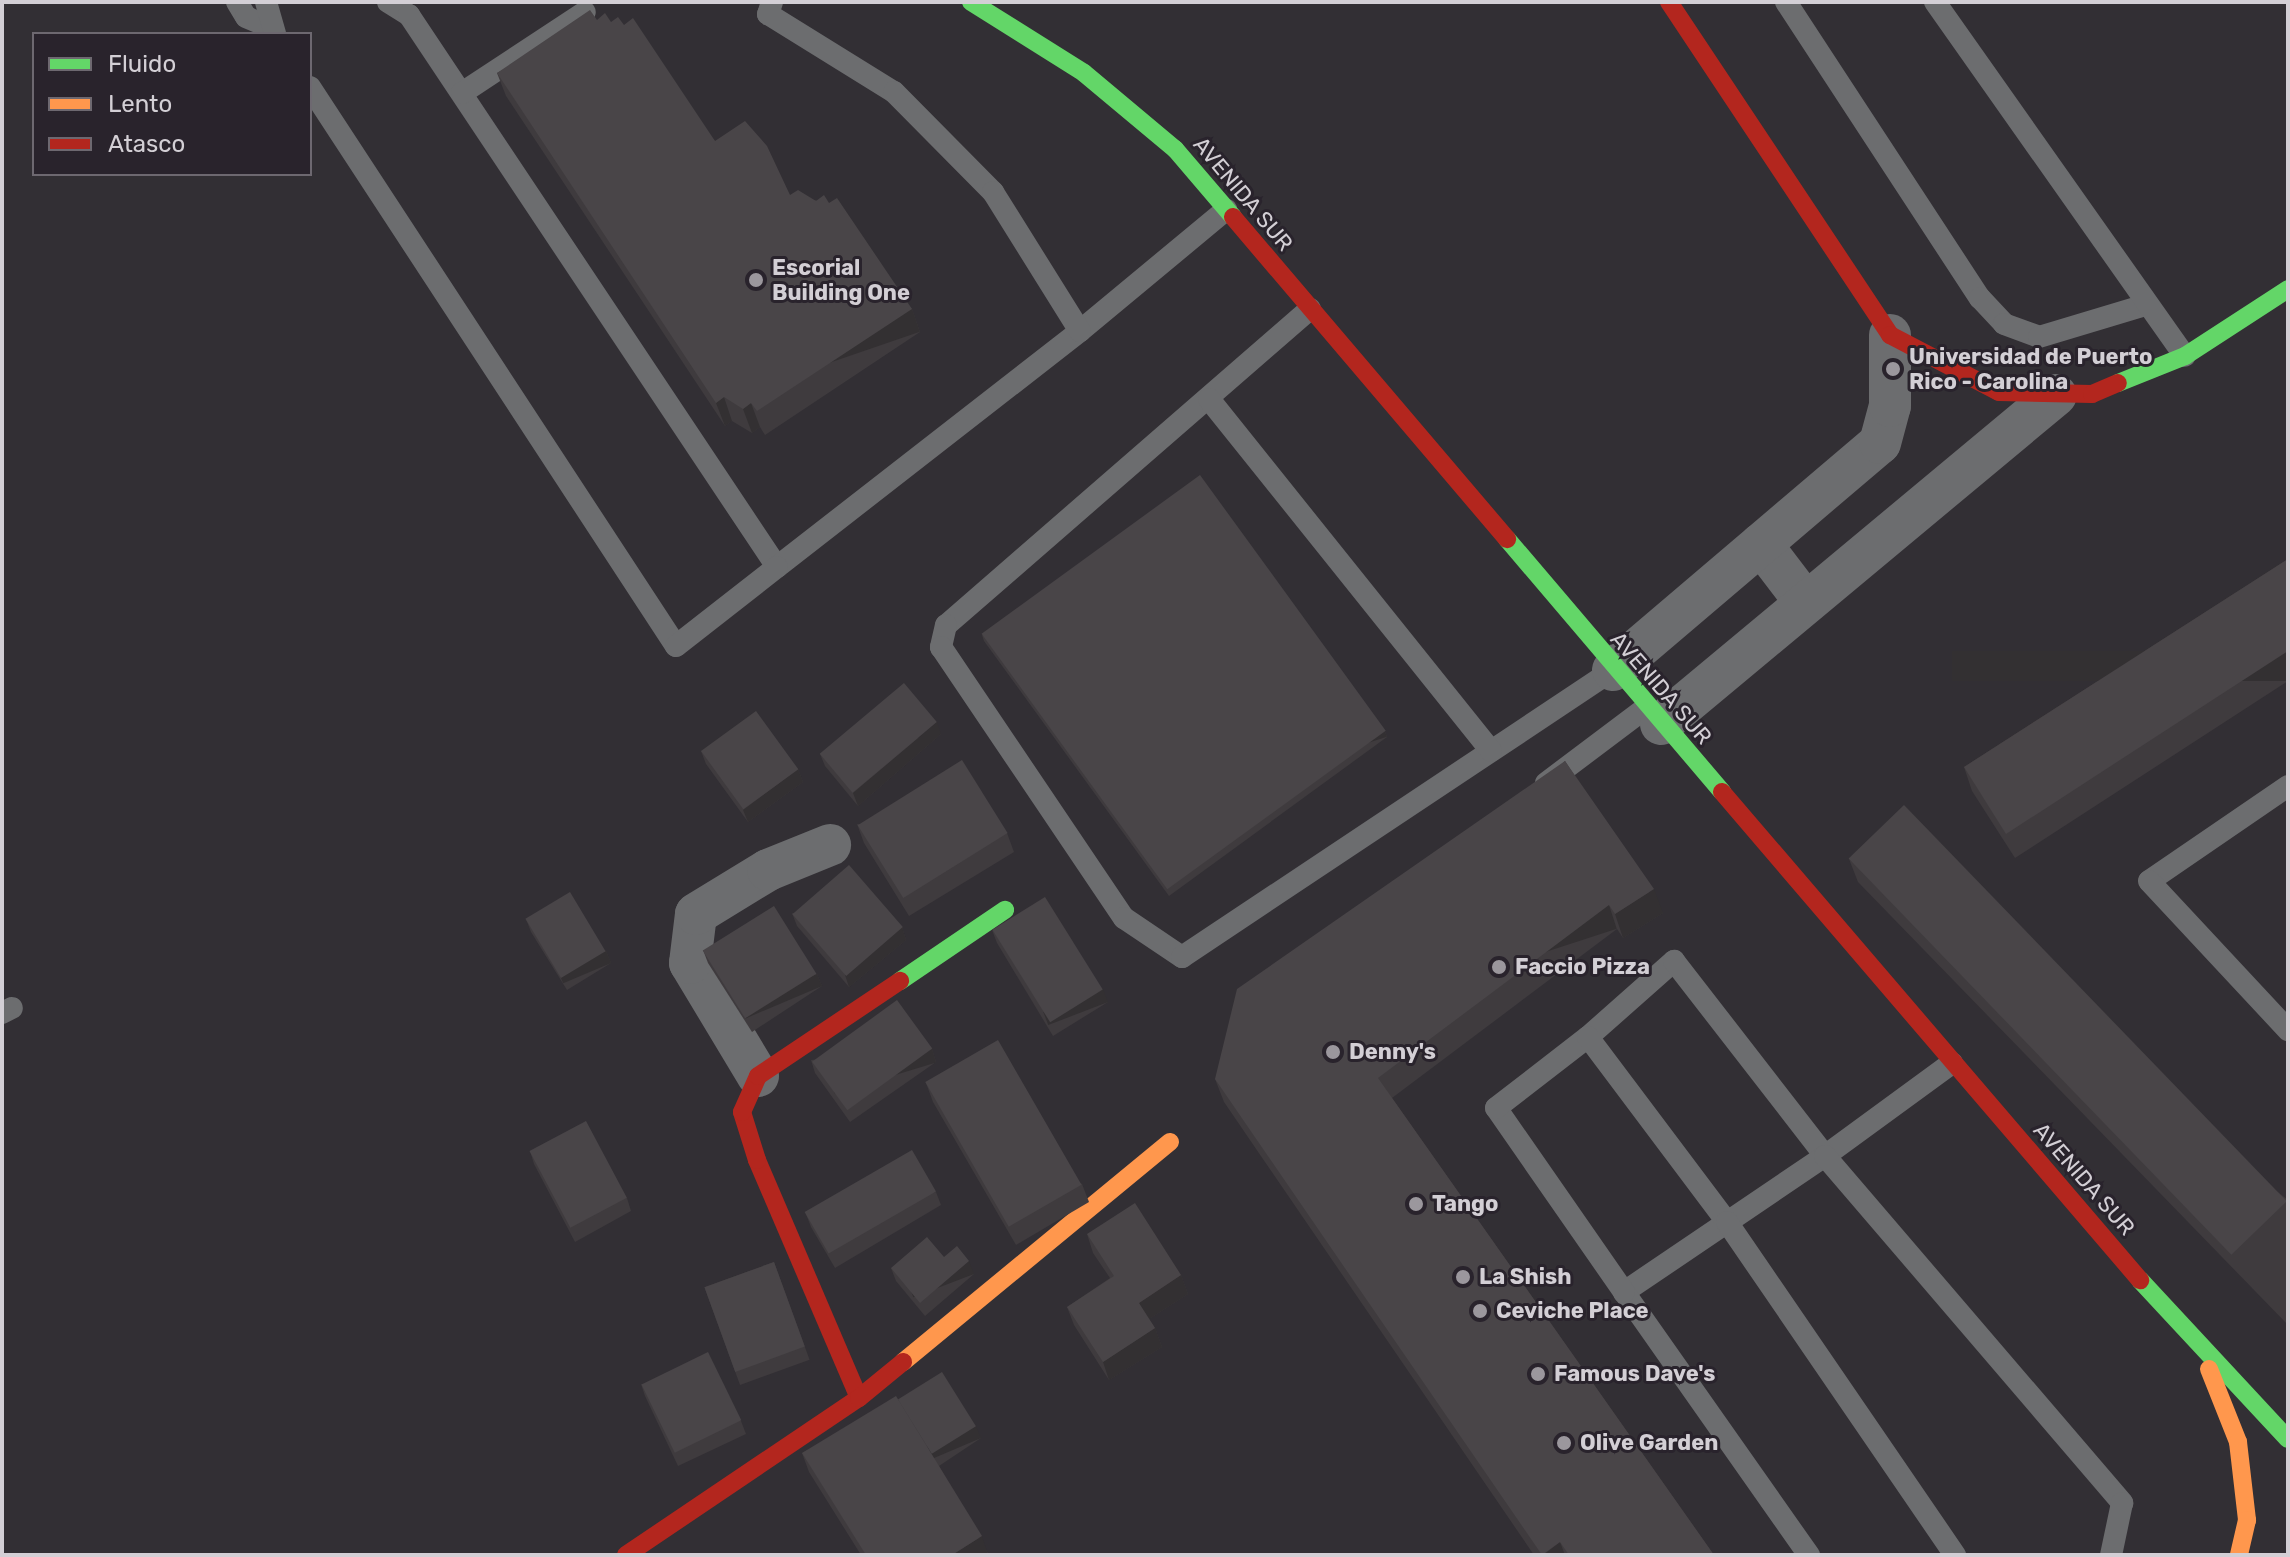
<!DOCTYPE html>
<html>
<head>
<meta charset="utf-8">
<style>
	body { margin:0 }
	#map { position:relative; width:2290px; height:1557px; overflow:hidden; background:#322f34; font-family:Rubik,sans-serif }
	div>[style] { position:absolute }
	.lane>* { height:22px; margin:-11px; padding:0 11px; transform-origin:11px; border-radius:11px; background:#6c6d6f }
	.street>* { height:42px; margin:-21px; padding:0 21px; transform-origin:21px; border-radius:21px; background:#6c6d6f }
	.fast>* { height:18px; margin:-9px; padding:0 9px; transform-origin:9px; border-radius:9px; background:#63d668 }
	.slow>* { height:18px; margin:-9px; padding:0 9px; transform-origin:9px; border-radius:9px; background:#ff974d }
	.jam>* { height:18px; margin:-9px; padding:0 9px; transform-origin:9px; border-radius:9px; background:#b3261e }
	.wall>* { inset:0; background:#3f3b3e; transform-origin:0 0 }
	.shaded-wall>* { inset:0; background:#333032; transform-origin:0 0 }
	.building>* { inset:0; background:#494548; transform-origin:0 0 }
	.dots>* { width:22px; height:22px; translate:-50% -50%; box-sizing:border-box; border:4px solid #29232c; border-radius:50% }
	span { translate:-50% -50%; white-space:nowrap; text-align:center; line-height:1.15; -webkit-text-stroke:6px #29232c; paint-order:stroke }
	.street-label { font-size:22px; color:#d3cfd5 }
	.poi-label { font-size:22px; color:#d3cfd5; font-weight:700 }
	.left { translate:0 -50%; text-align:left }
	.frame { position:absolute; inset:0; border:4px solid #d3cfd5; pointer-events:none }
	.legend { position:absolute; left:32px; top:32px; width:280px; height:144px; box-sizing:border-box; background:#29232c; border:2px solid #6d6870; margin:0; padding:10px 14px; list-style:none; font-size:24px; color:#d3cfd5 }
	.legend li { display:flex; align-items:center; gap:16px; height:40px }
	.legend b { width:40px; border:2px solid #6d6870 }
</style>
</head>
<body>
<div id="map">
	<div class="lane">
		<div style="left:237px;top:2px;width:17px;rotate:59deg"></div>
		<div style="left:246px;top:17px;width:26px;rotate:23deg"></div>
		<div style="left:266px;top:2px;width:33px;rotate:74deg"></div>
		<div style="left:388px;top:2px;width:25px;rotate:32deg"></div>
		<div style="left:409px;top:15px;width:663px;rotate:56.31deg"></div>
		<div style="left:777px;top:567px;width:384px;rotate:-37.9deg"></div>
		<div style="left:1080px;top:331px;width:190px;rotate:-39.7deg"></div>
		<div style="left:772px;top:2px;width:13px;rotate:108deg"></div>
		<div style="left:768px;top:14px;width:148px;rotate:31.8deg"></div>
		<div style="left:894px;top:92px;width:141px;rotate:45.3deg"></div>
		<div style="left:993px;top:192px;width:164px;rotate:58deg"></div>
		<div style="left:1786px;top:2px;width:354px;rotate:56.8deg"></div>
		<div style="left:1980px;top:298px;width:35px;rotate:47deg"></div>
		<div style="left:2004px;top:324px;width:37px;rotate:20deg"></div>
		<div style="left:2039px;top:337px;width:112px;rotate:-16.7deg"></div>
		<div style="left:1935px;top:2px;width:433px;rotate:54.8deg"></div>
		<div style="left:310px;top:87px;width:668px;rotate:56.79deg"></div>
		<div style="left:676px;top:646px;width:128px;rotate:-38deg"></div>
		<div style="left:462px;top:93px;width:147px;rotate:-33.4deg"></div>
		<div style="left:1310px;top:309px;width:482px;rotate:139deg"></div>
		<div style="left:946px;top:625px;width:23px;rotate:103deg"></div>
		<div style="left:941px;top:647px;width:327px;rotate:56deg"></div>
		<div style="left:1124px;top:918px;width:70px;rotate:33.9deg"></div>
		<div style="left:1182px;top:957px;width:518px;rotate:-33.66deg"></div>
		<div style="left:1209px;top:399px;width:451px;rotate:51.3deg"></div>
		<div style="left:1546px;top:783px;width:126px;rotate:-37deg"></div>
		<div style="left:2288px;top:786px;width:168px;rotate:145.6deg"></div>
		<div style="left:2149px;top:881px;width:204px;rotate:47deg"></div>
		<div style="left:2px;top:1013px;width:11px;rotate:-27deg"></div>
		<div style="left:1588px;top:1037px;width:115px;rotate:-41.5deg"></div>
		<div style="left:1674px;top:961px;width:247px;rotate:52.2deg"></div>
		<div style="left:1825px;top:1156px;width:243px;rotate:145.9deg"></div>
		<div style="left:1624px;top:1292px;width:322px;rotate:54.9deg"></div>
		<div style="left:1952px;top:1063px;width:157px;rotate:143.8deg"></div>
		<div style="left:1825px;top:1156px;width:457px;rotate:49.4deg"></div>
		<div style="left:2122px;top:1503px;width:53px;rotate:101.9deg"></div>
		<div style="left:1624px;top:1292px;width:224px;rotate:-124.8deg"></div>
		<div style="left:1496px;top:1108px;width:116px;rotate:-37.7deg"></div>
		<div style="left:1588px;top:1037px;width:231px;rotate:53.1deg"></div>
		<div style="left:1727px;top:1222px;width:404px;rotate:55.6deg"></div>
	</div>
	<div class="street">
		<div style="left:1761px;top:544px;width:74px;rotate:52.7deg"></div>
		<div style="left:1613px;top:670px;width:350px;rotate:-40.4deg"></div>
		<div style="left:1880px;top:443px;width:38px;rotate:-75deg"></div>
		<div style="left:1890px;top:406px;width:71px;rotate:-90deg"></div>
		<div style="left:1661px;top:724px;width:514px;rotate:-39.79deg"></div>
		<div style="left:758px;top:1076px;width:132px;rotate:-121deg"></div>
		<div style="left:690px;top:963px;width:49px;rotate:-83deg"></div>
		<div style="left:696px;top:914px;width:84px;rotate:-31.4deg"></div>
		<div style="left:768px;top:870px;width:67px;rotate:-22deg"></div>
	</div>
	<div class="fast">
		<div style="left:971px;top:2px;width:133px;rotate:32.1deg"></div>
		<div style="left:1084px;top:73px;width:119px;rotate:39.9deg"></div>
		<div style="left:1175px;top:149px;width:89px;rotate:49.5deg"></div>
		<div style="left:2118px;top:383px;width:72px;rotate:-21.9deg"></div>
		<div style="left:2185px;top:356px;width:123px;rotate:-33deg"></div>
		<div style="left:1507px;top:539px;width:332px;rotate:49.6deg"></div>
		<div style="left:900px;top:981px;width:127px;rotate:-34.1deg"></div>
		<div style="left:2140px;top:1280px;width:217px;rotate:47.1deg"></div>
	</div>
	<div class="slow">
		<div style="left:903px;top:1362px;width:346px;rotate:-39.5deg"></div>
		<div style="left:2209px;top:1369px;width:79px;rotate:68.3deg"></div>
		<div style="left:2238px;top:1442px;width:79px;rotate:83.4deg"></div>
		<div style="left:2247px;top:1520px;width:36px;rotate:103deg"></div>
	</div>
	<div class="jam">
		<div style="left:1669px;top:2px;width:400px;rotate:56.4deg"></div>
		<div style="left:1890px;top:335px;width:123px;rotate:27.6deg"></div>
		<div style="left:1999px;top:392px;width:93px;rotate:1.2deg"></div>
		<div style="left:2092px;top:394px;width:28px;rotate:-23deg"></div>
		<div style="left:1233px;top:217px;width:423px;rotate:49.6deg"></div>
		<div style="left:1722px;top:792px;width:643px;rotate:49.42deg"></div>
		<div style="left:859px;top:1398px;width:259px;rotate:-113.2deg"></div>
		<div style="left:757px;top:1160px;width:50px;rotate:-107.4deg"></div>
		<div style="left:742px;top:1112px;width:39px;rotate:-66deg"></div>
		<div style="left:758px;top:1076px;width:171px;rotate:-33.8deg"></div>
		<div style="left:626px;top:1555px;width:281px;rotate:-34deg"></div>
		<div style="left:859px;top:1398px;width:57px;rotate:-39.3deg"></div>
	</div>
	<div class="wall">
		<div style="clip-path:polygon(597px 20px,611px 22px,715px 141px,790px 195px,829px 203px,912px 309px,920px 332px,765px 435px,760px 427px,752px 433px,732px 421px,725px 426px,506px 96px,497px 73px)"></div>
		<div style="clip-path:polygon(2288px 559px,2288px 681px,2015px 858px,1972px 791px,1964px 767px)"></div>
		<div style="clip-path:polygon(982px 635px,1385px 731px,1387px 737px,1169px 896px,984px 641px)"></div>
		<div style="clip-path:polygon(941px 734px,858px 806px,825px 766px,820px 754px)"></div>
		<div style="clip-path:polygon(701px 751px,798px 769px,803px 782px,748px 822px,706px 764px)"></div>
		<div style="clip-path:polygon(1565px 761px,1663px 913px,1623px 938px,1617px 929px,1392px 1098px,1714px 1555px,1534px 1555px,1224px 1102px,1215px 1079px)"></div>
		<div style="clip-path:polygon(857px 824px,1007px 833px,1014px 852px,909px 916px,864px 843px)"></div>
		<div style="clip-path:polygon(1849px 859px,2288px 1200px,2288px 1325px,1858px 882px)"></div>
		<div style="clip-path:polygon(792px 913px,902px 927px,906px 940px,849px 987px,797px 926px)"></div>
		<div style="clip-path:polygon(526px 919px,606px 951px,611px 963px,567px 990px,531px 932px)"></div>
		<div style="clip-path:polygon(992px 930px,1108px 1002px,1053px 1036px,997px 943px)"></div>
		<div style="clip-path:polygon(703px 950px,817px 974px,822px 986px,752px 1032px,708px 963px)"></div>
		<div style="clip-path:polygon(932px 1049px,936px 1062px,850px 1122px,815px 1073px,811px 1060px)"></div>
		<div style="clip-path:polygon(926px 1083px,1082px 1184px,1089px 1202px,1016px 1245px,933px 1102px)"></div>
		<div style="clip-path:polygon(530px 1151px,627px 1198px,631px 1211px,575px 1242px,534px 1164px)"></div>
		<div style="clip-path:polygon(936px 1192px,941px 1205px,835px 1268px,811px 1227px,806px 1214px)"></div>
		<div style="clip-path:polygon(1087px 1234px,1181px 1275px,1188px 1294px,1149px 1319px,1155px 1328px,1162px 1347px,1109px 1380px,1074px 1325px,1067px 1307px,1110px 1278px,1093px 1253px)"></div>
		<div style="clip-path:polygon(944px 1257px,974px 1274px,925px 1316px,896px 1281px,891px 1268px)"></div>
		<div style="left:774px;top:1262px;width:104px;height:74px;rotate:70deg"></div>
		<div style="clip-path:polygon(641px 1384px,741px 1421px,746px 1434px,678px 1466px,645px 1396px)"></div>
		<div style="clip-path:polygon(899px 1401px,981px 1438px,939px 1466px,989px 1555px,861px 1555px,809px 1472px,802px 1453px)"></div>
	</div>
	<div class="shaded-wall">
		<div style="left:912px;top:309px;width:24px;height:186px;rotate:71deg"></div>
		<div style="clip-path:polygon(724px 397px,732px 421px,725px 426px,716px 403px)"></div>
		<div style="clip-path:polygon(751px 403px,760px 427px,752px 433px,743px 409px)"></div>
		<div style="left:2288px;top:651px;width:30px;height:336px;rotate:90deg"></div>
		<div style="clip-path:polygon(937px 722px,941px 734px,858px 806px,853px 793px)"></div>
		<div style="left:1385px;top:731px;width:6px;height:271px;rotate:72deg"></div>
		<div style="clip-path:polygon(798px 769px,803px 782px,748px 822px,743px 810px)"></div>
		<div style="clip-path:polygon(1654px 889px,1663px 913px,1623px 938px,1615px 914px)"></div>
		<div style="left:1609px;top:905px;width:25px;height:289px;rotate:72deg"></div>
		<div style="clip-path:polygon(902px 927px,906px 940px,849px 987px,845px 975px)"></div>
		<div style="left:606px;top:951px;width:13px;height:52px;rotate:67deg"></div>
		<div style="left:817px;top:974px;width:13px;height:83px;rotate:67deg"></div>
		<div style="left:1103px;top:989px;width:14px;height:64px;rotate:69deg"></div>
		<div style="left:932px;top:1049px;width:14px;height:106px;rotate:73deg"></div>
		<div style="left:969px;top:1261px;width:14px;height:65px;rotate:69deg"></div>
		<div style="clip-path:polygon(1181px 1275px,1188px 1294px,1146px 1321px,1139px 1303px)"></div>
		<div style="clip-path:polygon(1155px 1328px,1162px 1347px,1109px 1380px,1103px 1362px)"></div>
		<div style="left:976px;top:1426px;width:13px;height:53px;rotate:67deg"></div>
		<div style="clip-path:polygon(982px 1536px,988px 1555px,952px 1555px)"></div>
		<div style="clip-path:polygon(1560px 1542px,1565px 1555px,1543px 1555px)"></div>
	</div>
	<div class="building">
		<div style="clip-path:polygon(590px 10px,597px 20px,605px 13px,611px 22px,618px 17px,624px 25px,633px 18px,715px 141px,745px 121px,767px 146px,790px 195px,798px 190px,816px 201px,824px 195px,829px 203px,837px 198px,912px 309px,757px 411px,751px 403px,743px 409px,724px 397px,716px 403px,497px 73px)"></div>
		<div style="left:1200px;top:475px;width:316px;height:270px;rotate:54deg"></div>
		<div style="clip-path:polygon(2288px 559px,2288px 651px,2006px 834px,1964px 767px)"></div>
		<div style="left:904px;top:683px;width:51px;height:110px;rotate:50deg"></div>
		<div style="left:756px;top:711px;width:72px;height:68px;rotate:54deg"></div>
		<div style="left:962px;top:760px;width:86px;height:123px;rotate:58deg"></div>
		<div style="clip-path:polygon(1565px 761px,1654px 889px,1615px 914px,1609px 905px,1378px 1078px,1714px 1555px,1569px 1555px,1560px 1542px,1542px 1555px,1215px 1079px,1237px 989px)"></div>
		<div style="left:1904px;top:805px;width:551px;height:77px;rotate:46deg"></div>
		<div style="left:849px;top:865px;width:82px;height:75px;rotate:49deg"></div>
		<div style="left:570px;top:892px;width:69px;height:52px;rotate:59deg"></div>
		<div style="left:1045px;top:897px;width:109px;height:62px;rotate:58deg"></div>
		<div style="left:774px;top:906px;width:80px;height:84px;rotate:58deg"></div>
		<div style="left:897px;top:1000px;width:60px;height:105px;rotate:54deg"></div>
		<div style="left:998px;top:1040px;width:167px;height:84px;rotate:60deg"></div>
		<div style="left:586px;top:1121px;width:87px;height:64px;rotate:62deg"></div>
		<div style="left:912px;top:1150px;width:48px;height:124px;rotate:60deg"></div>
		<div style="clip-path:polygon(1135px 1203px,1181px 1275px,1139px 1303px,1155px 1328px,1103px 1362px,1067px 1307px,1114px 1276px,1087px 1234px)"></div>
		<div style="clip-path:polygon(927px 1237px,944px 1257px,957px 1246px,969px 1261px,920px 1303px,891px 1268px)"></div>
		<div style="left:774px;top:1262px;width:90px;height:74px;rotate:70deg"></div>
		<div style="left:708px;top:1352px;width:76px;height:74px;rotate:64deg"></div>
		<div style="left:942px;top:1372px;width:64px;height:52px;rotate:58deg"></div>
		<div style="clip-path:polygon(896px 1396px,982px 1536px,952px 1555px,866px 1555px,802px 1453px)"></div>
	</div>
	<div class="dots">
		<div style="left:756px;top:280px;background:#9b979d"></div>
		<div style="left:1893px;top:369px;background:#9b979d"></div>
		<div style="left:1499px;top:967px;background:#9b979d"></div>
		<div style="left:1333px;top:1052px;background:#9b979d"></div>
		<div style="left:1416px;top:1204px;background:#9b979d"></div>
		<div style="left:1463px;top:1277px;background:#9b979d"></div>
		<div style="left:1480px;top:1311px;background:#9b979d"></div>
		<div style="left:1538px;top:1374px;background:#9b979d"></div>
		<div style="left:1564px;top:1443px;background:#9b979d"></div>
	</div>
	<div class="street-label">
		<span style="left:1243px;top:194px;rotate:50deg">AVENIDA SUR</span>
		<span style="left:1661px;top:688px;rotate:49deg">AVENIDA SUR</span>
		<span style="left:2084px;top:1179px;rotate:49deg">AVENIDA SUR</span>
	</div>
	<div class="poi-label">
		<span class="left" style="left:772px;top:280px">Escorial<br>Building One</span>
		<span class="left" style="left:1909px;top:369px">Universidad de Puerto<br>Rico - Carolina</span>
		<span class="left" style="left:1515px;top:967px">Faccio Pizza</span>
		<span class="left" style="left:1349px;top:1052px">Denny's</span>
		<span class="left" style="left:1432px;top:1204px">Tango</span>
		<span class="left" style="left:1479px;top:1277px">La Shish</span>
		<span class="left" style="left:1496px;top:1311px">Ceviche Place</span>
		<span class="left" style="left:1554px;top:1374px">Famous Dave's</span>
		<span class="left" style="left:1580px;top:1443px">Olive Garden</span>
	</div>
	<div class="frame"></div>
	<ul class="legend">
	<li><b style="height:10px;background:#63d668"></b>Fluido</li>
	<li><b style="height:10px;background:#ff974d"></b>Lento</li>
	<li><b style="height:10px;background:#b3261e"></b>Atasco</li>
	</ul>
</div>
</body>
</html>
